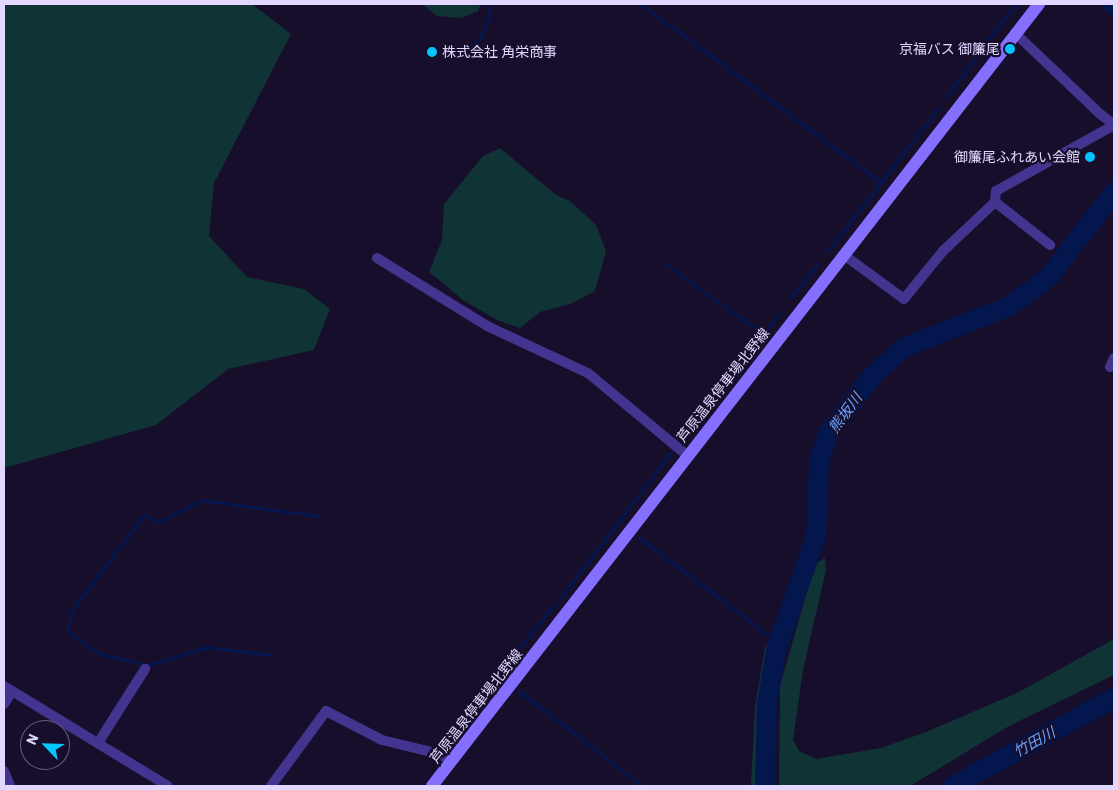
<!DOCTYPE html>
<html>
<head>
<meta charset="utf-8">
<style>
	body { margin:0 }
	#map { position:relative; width:1118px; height:790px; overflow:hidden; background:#170e2b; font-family:"IBM Plex Sans","Noto Sans JP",sans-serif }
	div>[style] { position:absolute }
	.green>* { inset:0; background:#103336 }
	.stream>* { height:3px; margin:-1.5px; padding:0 1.5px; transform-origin:1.5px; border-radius:1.5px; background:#04164e }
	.river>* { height:20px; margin:-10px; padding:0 10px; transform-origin:10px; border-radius:10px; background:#04164e }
	.minor>* { height:10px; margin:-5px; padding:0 5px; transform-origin:5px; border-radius:5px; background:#43348f }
	.secondary>* { height:12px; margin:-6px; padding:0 6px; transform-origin:6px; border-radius:6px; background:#856fff }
	.dots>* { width:14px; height:14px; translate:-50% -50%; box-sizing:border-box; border:2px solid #170e2b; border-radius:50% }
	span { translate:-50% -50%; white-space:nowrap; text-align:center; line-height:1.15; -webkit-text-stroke:4.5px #170e2b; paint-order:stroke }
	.poi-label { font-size:14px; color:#e2d8ff }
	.right { translate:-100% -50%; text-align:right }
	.left { translate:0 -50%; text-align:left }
	.street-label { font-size:14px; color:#e2d8ff }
	.water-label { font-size:15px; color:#66a4ff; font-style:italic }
	.frame { position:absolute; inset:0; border:5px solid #e2d8ff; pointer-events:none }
	.north { position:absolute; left:20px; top:720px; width:50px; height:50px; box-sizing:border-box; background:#170e2b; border:1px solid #685f80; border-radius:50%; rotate:294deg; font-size:14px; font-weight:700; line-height:20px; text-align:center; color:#e2d8ff }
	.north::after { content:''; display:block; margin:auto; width:18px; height:22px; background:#04c6ff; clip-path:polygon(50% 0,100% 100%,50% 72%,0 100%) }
</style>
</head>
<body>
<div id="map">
	<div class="green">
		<div style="clip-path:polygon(4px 4px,252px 4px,291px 34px,214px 183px,209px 236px,247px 277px,304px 289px,330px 309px,314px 350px,228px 369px,156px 425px,4px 468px)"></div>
		<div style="clip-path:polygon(422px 4px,481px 4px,478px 11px,461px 18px,437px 16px)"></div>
		<div style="clip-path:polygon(500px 148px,556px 195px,570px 201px,596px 225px,606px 251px,595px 291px,570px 304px,540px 312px,520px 328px,497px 320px,463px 300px,429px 272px,442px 240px,444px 204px,483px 156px)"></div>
		<div style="clip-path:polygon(825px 558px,826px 570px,803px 670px,793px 740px,799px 751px,816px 759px,881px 748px,926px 732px,1019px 692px,1114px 639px,1114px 675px,1009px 726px,910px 786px,779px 786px,780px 686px,810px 581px,818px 562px)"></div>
		<div style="clip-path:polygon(771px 640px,773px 656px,765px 685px,761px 728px,760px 786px,751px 786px,755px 707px,765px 647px)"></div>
	</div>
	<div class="stream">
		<div style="left:641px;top:4px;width:299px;rotate:36.6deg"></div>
		<div style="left:466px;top:50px;width:18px;rotate:-38deg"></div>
		<div style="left:480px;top:39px;width:23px;rotate:-67deg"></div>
		<div style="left:489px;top:18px;width:14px;rotate:-94deg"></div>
		<div style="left:946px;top:97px;width:116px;rotate:-53.4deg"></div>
		<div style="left:827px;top:252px;width:183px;rotate:-52.3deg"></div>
		<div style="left:664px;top:263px;width:122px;rotate:35.6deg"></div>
		<div style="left:791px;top:297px;width:43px;rotate:-51.5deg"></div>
		<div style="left:684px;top:436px;width:155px;rotate:-52.3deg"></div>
		<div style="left:638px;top:537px;width:163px;rotate:37deg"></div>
		<div style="left:561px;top:597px;width:185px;rotate:-52.7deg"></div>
		<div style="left:271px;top:655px;width:64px;rotate:-172.9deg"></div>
		<div style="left:207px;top:647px;width:62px;rotate:163deg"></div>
		<div style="left:148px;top:665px;width:49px;rotate:-167.1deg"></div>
		<div style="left:100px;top:654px;width:40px;rotate:-146deg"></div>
		<div style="left:67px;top:632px;width:23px;rotate:-77deg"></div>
		<div style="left:72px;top:610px;width:119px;rotate:-52.8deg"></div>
		<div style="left:144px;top:515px;width:16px;rotate:27deg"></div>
		<div style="left:158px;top:522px;width:47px;rotate:-27.6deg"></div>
		<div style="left:200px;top:500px;width:120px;rotate:7.7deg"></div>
		<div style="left:519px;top:691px;width:156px;rotate:37.5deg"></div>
		<div style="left:439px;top:746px;width:183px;rotate:-50.8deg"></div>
	</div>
	<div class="river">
		<div style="left:1113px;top:4px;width:1px;rotate:45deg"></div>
		<div style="left:765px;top:786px;width:82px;rotate:-88.6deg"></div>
		<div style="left:767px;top:704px;width:54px;rotate:-80.4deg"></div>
		<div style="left:776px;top:651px;width:122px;rotate:-70.8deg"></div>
		<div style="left:816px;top:536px;width:76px;rotate:-87.7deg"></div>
		<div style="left:819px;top:460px;width:30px;rotate:-70deg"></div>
		<div style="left:829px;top:432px;width:72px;rotate:-52.3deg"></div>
		<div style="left:873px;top:375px;width:43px;rotate:-41.2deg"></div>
		<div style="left:905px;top:347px;width:113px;rotate:-21.3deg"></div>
		<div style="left:1010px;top:306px;width:49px;rotate:-36.6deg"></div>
		<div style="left:1049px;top:277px;width:107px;rotate:-52.6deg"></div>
		<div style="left:953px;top:786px;width:183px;rotate:-28.7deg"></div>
	</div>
	<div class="minor">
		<div style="left:1015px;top:33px;width:117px;rotate:43.6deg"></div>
		<div style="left:1100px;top:114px;width:17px;rotate:36deg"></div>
		<div style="left:995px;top:202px;width:11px;rotate:-85deg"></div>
		<div style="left:996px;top:191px;width:135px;rotate:-29.2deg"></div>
		<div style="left:844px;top:255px;width:74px;rotate:36.3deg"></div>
		<div style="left:904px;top:299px;width:62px;rotate:-50.9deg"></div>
		<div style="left:943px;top:251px;width:71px;rotate:-43.3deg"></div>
		<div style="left:995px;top:202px;width:70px;rotate:38deg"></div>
		<div style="left:377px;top:258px;width:129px;rotate:31.7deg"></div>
		<div style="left:487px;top:326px;width:111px;rotate:25deg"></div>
		<div style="left:588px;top:373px;width:130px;rotate:39.7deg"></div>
		<div style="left:1110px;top:367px;width:10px;rotate:-66deg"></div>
		<div style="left:4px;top:686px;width:192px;rotate:31.4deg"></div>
		<div style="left:4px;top:704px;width:14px;rotate:-56deg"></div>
		<div style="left:98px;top:743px;width:88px;rotate:-57.6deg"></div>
		<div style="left:4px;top:771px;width:16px;rotate:68deg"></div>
		<div style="left:271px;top:786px;width:93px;rotate:-53.7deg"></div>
		<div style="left:326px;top:711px;width:63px;rotate:27.4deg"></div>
		<div style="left:382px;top:740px;width:60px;rotate:13.6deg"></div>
		<div style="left:440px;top:754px;width:13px;rotate:32deg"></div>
	</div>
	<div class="secondary">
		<div style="left:432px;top:786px;width:990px;rotate:-52.18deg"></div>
	</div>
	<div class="dots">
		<div style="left:1010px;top:49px;background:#04c6ff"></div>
		<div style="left:432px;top:52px;background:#04c6ff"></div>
		<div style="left:1090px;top:157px;background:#04c6ff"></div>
	</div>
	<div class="poi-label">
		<span class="right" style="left:1000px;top:49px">京福バス 御簾尾</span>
		<span class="left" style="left:442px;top:52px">株式会社 角栄商事</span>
		<span class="right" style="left:1080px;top:157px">御簾尾ふれあい会館</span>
	</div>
	<div class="street-label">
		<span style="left:723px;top:385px;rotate:-52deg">芦原温泉停車場北野線</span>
		<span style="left:476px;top:706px;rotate:-52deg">芦原温泉停車場北野線</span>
	</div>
	<div class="water-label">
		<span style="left:845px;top:413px;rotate:-54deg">熊坂川</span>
		<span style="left:1034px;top:742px;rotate:-29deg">竹田川</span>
	</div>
	<div class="frame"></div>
	<div class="north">N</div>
</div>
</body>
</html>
